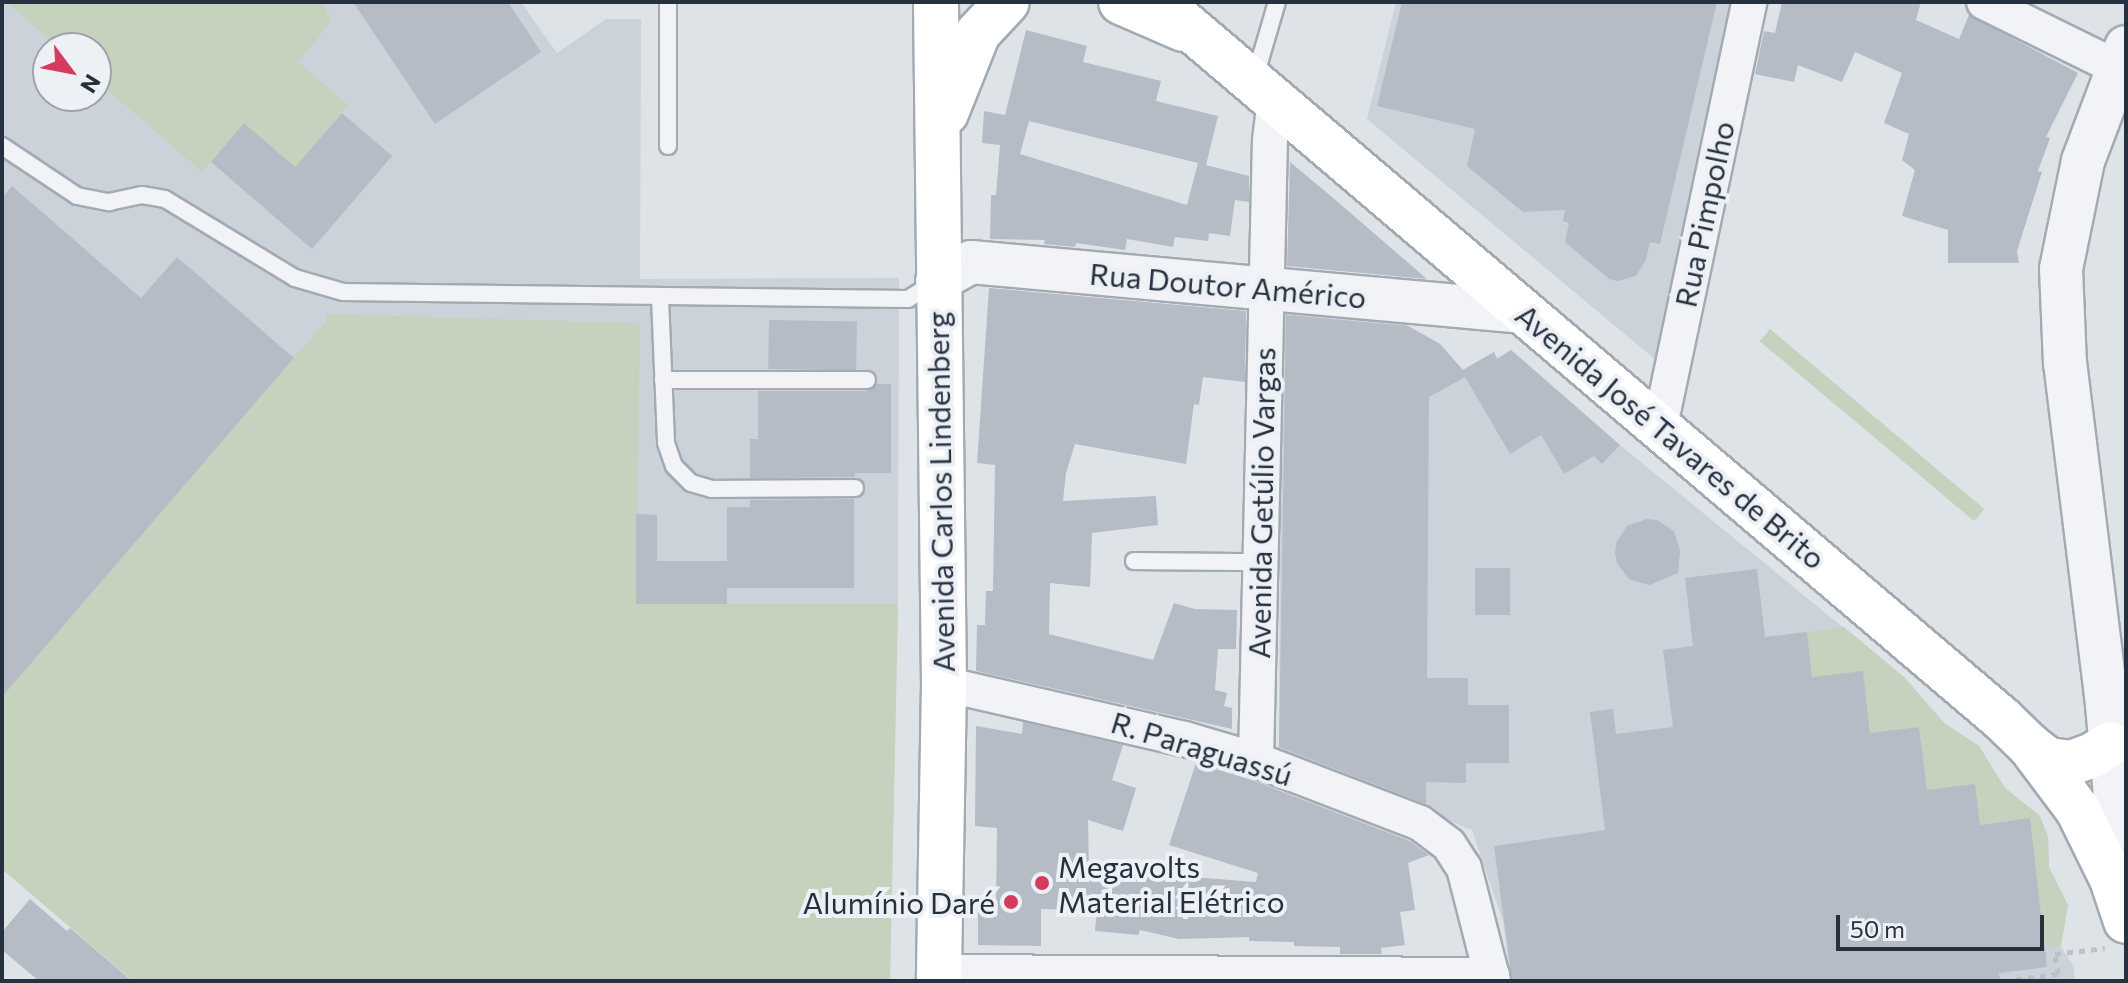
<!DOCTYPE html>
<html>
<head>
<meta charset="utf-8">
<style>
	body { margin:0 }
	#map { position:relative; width:2128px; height:983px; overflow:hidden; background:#dee3e8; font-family:Commissioner,sans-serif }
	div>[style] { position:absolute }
	.built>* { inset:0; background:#ccd2da }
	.green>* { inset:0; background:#c5d3be; transform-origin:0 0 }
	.building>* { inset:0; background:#b5bcc5; transform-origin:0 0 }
	.path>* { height:5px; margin-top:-2.5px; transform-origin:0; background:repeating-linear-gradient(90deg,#bcc1c7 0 6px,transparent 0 12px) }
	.roads { filter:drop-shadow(2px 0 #a3aab2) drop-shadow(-2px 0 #a3aab2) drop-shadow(0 2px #a3aab2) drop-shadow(0 -2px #a3aab2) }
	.service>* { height:16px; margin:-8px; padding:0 8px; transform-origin:8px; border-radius:8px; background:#f1f3f6 }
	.minor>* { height:34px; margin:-17px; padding:0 17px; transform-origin:17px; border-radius:17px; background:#f1f3f6 }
	.tertiary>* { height:42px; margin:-21px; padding:0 21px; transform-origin:21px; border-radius:21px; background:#f1f3f6 }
	.primary>* { height:44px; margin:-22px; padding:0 22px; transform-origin:22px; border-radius:22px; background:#fff }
	.dots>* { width:22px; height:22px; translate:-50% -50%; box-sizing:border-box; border:4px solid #edf1f6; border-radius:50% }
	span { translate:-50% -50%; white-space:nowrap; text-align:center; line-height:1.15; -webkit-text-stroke:8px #edf1f6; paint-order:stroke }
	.street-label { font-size:30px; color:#263140 }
	.poi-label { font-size:30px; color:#263140 }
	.left { translate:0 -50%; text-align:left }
	.right { translate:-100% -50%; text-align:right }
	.frame { position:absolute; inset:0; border:4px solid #263140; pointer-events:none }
	.north { position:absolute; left:32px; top:32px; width:80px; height:80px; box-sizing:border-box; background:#edf1f6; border:2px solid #9da4ad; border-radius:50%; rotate:122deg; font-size:22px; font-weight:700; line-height:32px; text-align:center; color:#263140 }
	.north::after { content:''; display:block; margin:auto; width:28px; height:36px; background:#d53b5c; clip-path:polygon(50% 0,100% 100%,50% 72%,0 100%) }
	.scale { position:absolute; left:1836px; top:915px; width:208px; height:36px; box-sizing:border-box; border:4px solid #263140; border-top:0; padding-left:10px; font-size:24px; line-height:28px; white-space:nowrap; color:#263140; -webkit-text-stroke:6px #edf1f6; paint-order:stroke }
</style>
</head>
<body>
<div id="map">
	<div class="built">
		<div style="clip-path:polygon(evenodd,2px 2px,521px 2px,557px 53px,606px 19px,641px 19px,640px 279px,899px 278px,898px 604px,890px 981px,133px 981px,2px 869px,2px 2px,48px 48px,96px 48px,96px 96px,48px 96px,48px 48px)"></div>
		<div style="clip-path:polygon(1396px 2px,1734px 2px,1657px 361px,1367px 119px)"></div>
		<div style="clip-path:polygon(1281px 307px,1389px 315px,1440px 344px,1462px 370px,1494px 352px,1498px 358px,1511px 350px,1620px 445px,1905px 678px,1944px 723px,1979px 746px,2005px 788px,2040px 816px,2048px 837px,2049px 867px,2068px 905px,2061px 946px,2073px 966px,2075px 981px,1511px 981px,1503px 921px,1472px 830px,1279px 751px)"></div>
	</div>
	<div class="green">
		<div style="clip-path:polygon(6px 2px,322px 2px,332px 21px,298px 62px,348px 105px,295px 167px,244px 124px,202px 172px,96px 80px,96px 48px,59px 48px)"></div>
		<div style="clip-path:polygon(327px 314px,640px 323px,636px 604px,898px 604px,890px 981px,133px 981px,2px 869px,2px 697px,326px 321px)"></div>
		<div style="left:1770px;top:329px;width:280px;height:16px;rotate:40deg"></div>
		<div style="clip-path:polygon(1844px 627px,1905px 678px,1944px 723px,1979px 746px,2005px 788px,2040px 816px,2048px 837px,2049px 867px,2068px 905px,2061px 946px,2045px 948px,2030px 819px,1980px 825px,1927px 790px,1919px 727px,1870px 733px,1863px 672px,1812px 677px,1807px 632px)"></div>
	</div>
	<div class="building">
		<div style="clip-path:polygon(353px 2px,508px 2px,541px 52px,435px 124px)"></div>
		<div style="clip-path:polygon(1402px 2px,1717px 2px,1660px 244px,1650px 242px,1646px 260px,1636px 276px,1618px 281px,1609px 279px,1565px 242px,1569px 223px,1563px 221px,1565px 210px,1523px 212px,1467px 166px,1475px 129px,1377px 106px)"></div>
		<div style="clip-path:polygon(1782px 2px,1921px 2px,1916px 20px,1959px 39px,1969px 15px,2078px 73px,2046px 137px,2050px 138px,2038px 171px,2042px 172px,2017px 251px,2019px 263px,1948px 263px,1948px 230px,1902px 216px,1915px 170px,1902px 160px,1909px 134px,1884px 123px,1902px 73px,1855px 52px,1842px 82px,1798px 65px,1794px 82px,1755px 74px,1764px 31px,1775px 33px)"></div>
		<div style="clip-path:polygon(1026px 30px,1087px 46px,1083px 62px,1161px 81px,1156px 101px,1218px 116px,1206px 165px,1029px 121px,1020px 154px,1187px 205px,1198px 163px,1249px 176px,1249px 202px,1235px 200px,1230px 236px,1209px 233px,1208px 241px,1175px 237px,1173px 247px,1127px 239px,1125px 250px,1076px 243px,1075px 247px,1044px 244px,1045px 240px,990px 239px,991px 195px,996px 195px,1000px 145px,982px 143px,984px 111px,1005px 115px)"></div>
		<div style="clip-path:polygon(342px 113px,392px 156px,312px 249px,211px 162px,244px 123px,295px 167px)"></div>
		<div style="clip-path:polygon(1290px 162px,1332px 197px,1427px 279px,1287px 266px)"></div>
		<div style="clip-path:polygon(12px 186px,141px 298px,177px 257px,294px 358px,2px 697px,2px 198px)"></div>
		<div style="clip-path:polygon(989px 288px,1246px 311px,1245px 382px,1203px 377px,1199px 405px,1194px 404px,1186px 464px,1075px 444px,1066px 473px,1063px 501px,1156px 496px,1158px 525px,1092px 533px,1090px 587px,1050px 583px,1049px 634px,1153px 660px,1174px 603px,1195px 609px,1237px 610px,1236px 649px,1218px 649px,1215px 690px,1227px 693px,1224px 706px,1232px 708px,1232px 729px,976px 671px,977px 625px,985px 625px,986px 591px,993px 591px,995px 465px,977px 463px)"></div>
		<div style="clip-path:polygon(1286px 315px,1408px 326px,1440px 344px,1463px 370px,1494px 352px,1497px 359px,1511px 350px,1620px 445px,1602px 464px,1594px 456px,1564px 474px,1541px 435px,1510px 454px,1465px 377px,1429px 397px,1427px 678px,1468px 678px,1468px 705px,1509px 705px,1509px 763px,1466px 763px,1466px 783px,1426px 782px,1426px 804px,1279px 747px)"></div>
		<div style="left:769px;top:320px;width:88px;height:49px;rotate:1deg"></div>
		<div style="clip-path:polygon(877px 384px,891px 384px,891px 473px,855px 473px,855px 477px,750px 478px,750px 439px,758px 439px,758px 391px,867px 391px)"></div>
		<div style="clip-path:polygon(854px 499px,854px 588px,727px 588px,727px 604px,636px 604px,636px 514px,657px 515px,657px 561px,727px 561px,727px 507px,750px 507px,750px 500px)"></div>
		<div style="clip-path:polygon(1647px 519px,1657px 520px,1674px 531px,1680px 550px,1678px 573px,1649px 585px,1629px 579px,1617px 563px,1615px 553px,1616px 543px,1627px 526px)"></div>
		<div style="left:1475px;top:568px;width:35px;height:47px"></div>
		<div style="clip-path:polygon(1757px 569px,1765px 637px,1807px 632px,1812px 677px,1863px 671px,1870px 733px,1919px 727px,1927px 790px,1975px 784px,1980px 825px,2030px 818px,2047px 967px,1999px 973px,2000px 981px,1512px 981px,1494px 846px,1605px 830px,1590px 712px,1613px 709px,1616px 734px,1673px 727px,1663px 650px,1693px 646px,1685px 578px)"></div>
		<div style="clip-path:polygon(1023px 722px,1123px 745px,1112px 780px,1136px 788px,1123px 831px,1088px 820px,1089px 869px,1256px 882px,1258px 873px,1169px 845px,1196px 763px,1252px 780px,1410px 841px,1429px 855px,1408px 863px,1415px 910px,1400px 912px,1405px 945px,1381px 948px,1382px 954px,1340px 954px,1340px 947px,1294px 946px,1294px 942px,1249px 941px,1249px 937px,1179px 939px,1140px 930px,1138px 935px,1095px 931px,1097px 910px,1041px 909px,1041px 946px,978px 945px,978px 901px,996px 901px,997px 828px,975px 826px,976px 726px,1022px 734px)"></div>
		<div style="clip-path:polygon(30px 899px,67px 931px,70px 928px,132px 981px,39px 981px,2px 950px,2px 932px)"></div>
	</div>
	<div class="path">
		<div style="left:2004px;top:981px;width:54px;rotate:-7.4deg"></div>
		<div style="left:2058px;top:974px;width:20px;rotate:-99deg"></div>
		<div style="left:2055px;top:954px;width:50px;rotate:-6.8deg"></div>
	</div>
	<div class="roads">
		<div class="service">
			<div style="left:1255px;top:77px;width:78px;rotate:-73.7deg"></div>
			<div style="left:2px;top:146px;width:90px;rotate:33.7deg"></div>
			<div style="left:77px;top:196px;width:33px;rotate:11deg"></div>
			<div style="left:109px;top:202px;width:34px;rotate:-12deg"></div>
			<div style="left:142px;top:195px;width:23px;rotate:10deg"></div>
			<div style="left:165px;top:199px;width:152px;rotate:31.3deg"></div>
			<div style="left:295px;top:278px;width:50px;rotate:16.3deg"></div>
			<div style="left:343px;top:292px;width:565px;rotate:0.71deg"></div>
			<div style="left:908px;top:299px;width:32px;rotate:-32deg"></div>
			<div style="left:668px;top:146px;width:144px;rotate:-90deg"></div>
			<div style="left:660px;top:298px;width:145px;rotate:87.6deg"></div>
			<div style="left:666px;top:443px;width:24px;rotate:71deg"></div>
			<div style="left:674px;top:466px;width:24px;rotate:45deg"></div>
			<div style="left:691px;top:483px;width:22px;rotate:16deg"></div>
			<div style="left:712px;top:489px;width:143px;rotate:-0.4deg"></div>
			<div style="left:663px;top:380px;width:204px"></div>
			<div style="left:1134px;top:561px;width:126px;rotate:0.5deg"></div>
		</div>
		<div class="minor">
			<div style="left:1984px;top:2px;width:147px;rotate:26.2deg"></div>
			<div style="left:1660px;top:426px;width:433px;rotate:-78.1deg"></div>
			<div style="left:944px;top:684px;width:247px;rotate:12.9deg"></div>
			<div style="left:1185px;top:739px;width:74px;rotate:16.5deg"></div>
			<div style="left:1256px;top:760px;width:176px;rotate:21deg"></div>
			<div style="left:1420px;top:823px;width:36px;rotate:37deg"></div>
			<div style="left:1449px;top:845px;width:27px;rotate:57deg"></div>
			<div style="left:1464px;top:868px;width:117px;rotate:75.6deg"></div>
			<div style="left:1256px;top:760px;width:620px;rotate:-88.71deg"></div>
			<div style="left:1270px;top:140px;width:38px;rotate:-83deg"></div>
			<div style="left:939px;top:972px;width:553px;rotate:0.31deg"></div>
		</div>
		<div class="tertiary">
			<div style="left:937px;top:281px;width:39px;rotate:-29deg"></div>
			<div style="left:971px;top:262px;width:555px;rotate:5.17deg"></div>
			<div style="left:2124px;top:899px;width:196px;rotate:-95deg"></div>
			<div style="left:2107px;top:704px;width:343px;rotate:-97deg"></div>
			<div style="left:2065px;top:364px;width:95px;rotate:-92.4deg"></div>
			<div style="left:2061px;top:269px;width:110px;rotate:-78.5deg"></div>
			<div style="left:2083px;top:161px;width:122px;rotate:-69.3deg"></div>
		</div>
		<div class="primary">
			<div style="left:936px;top:2px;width:682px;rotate:89.33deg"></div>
			<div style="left:944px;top:684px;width:297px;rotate:91deg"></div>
			<div style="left:1121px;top:2px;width:68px;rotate:23.5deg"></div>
			<div style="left:1159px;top:2px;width:1107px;rotate:40.38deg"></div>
			<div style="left:2002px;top:719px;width:39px;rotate:44deg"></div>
			<div style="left:2030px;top:746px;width:80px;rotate:53.1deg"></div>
			<div style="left:2078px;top:810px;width:77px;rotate:63.8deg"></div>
			<div style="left:2112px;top:879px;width:44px;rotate:71.6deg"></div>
			<div style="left:946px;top:113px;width:86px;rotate:-68.2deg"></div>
			<div style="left:978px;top:33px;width:42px;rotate:-46.9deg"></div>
			<div style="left:2030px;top:746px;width:23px;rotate:38deg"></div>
			<div style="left:2048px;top:760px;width:23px;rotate:7deg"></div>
			<div style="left:2071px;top:763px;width:23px;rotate:-20deg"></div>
			<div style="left:2093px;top:755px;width:20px;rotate:-33deg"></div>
		</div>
	</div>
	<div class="dots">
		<div style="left:1042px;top:883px;background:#d53b5c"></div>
		<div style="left:1011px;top:902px;background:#d53b5c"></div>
	</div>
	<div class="street-label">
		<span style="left:1704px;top:214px;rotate:-78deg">Rua Pimpolho</span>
		<span style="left:1228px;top:285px;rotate:5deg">Rua Doutor Américo</span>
		<span style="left:1671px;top:436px;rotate:40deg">Avenida José Tavares de Brito</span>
		<span style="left:940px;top:492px;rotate:-91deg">Avenida Carlos Lindenberg</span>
		<span style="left:1261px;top:503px;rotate:-89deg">Avenida Getúlio Vargas</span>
		<span style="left:1202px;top:748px;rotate:17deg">R. Paraguassú</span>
	</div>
	<div class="poi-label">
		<span class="left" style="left:1058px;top:883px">Megavolts<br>Material Elétrico</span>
		<span class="right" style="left:995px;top:902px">Alumínio Daré</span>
	</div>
	<div class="frame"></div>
	<div class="north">N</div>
	<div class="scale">50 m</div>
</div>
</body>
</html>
